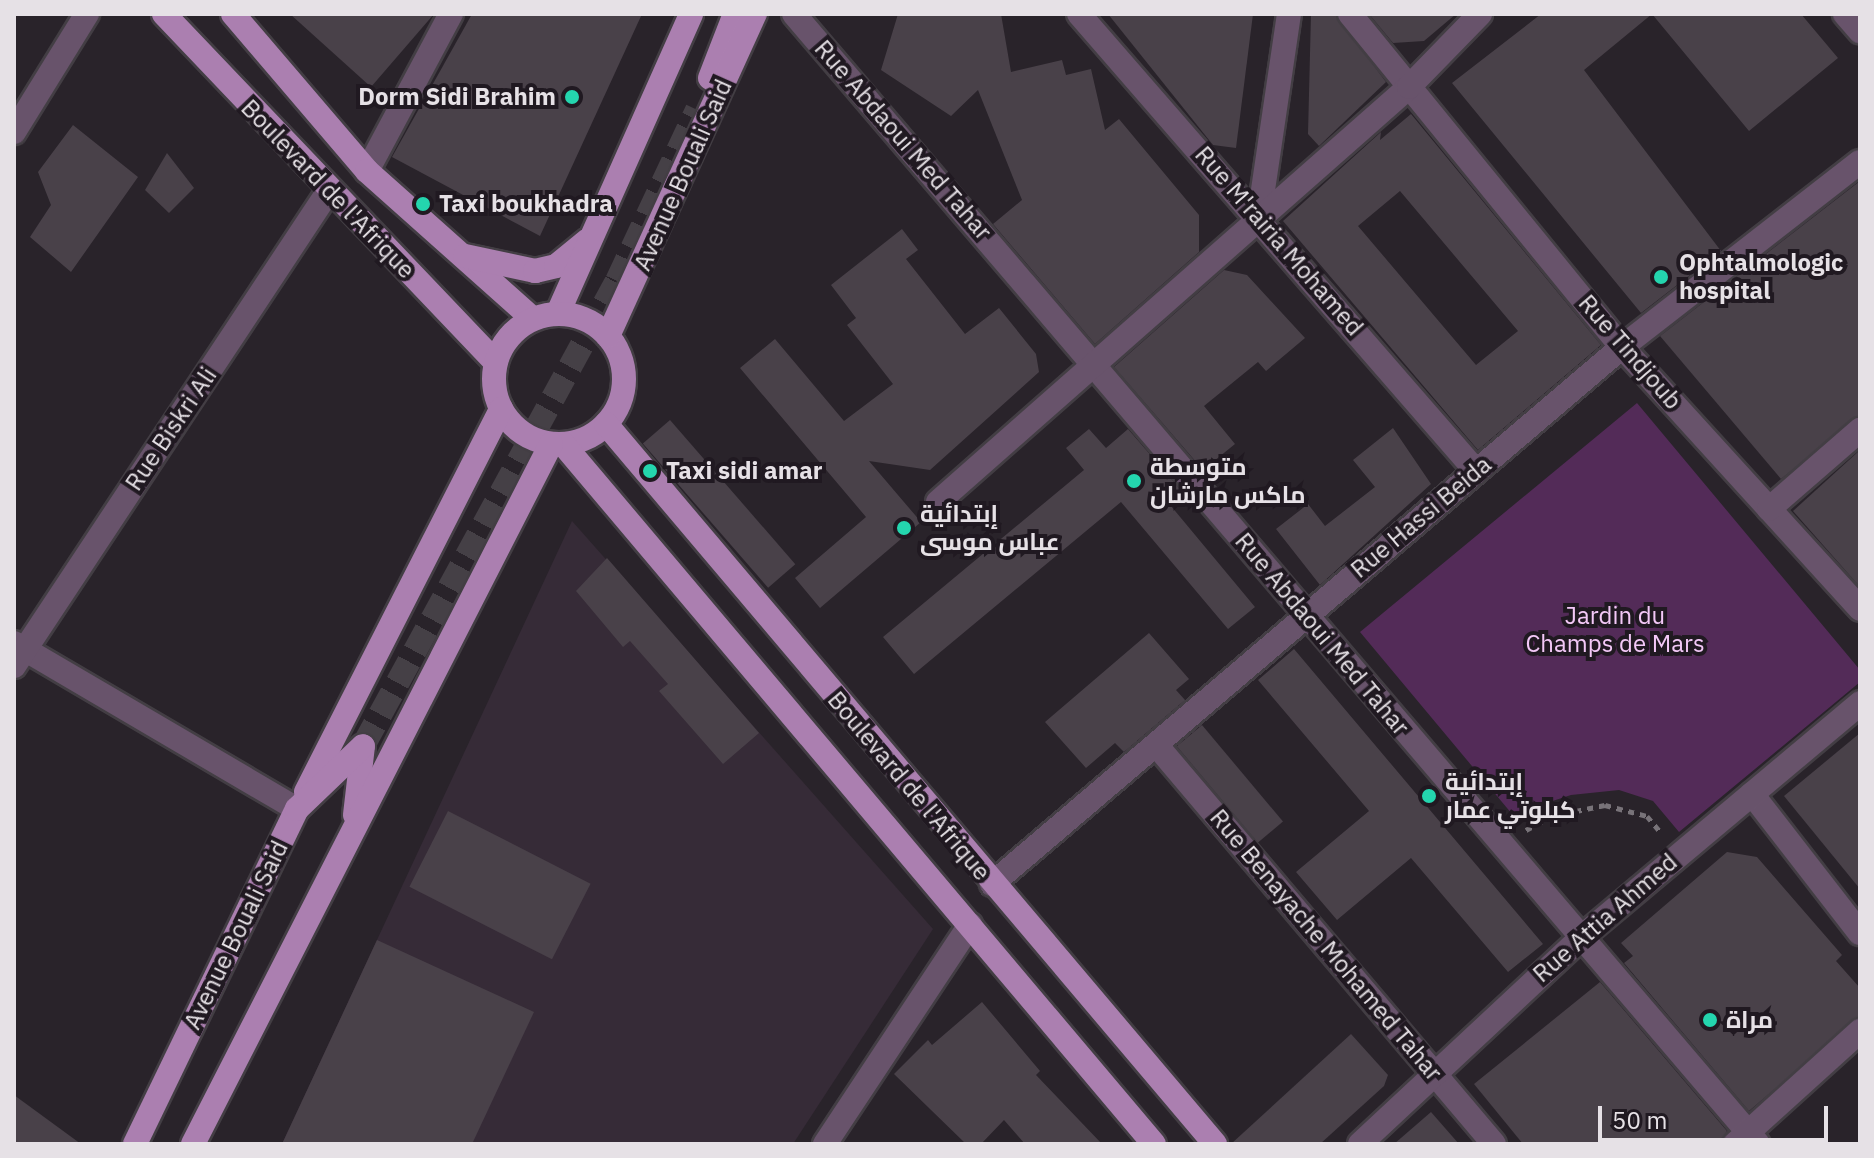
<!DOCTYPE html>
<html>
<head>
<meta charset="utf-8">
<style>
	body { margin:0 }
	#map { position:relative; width:1874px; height:1158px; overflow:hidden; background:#29232a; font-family:"IBM Plex Sans",Cairo,sans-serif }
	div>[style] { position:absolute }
	.built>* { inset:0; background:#362b37 }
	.green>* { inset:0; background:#532b58 }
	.building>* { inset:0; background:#494149; transform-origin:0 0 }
	.major-tunnel>* { height:24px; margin-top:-12px; transform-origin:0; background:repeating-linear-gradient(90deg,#454046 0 24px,transparent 0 36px) }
	.path>* { height:5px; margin-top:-2.5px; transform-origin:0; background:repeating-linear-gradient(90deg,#787379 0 6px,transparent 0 12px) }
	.roads { filter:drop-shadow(2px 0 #433e44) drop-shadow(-2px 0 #433e44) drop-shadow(0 2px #433e44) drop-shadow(0 -2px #433e44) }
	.minor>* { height:24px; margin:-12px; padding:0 12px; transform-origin:12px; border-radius:12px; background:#68536b }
	.major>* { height:24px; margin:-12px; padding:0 12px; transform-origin:12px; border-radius:12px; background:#ab7fb0 }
	.major>.ring { margin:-12px; padding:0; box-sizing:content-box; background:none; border:24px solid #ab7fb0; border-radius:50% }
	.dots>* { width:22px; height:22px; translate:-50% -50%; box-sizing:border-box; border:4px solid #201921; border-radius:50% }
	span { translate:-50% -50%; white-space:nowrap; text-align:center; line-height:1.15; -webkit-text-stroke:8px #201921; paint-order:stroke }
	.poi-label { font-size:24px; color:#e6e1e6; font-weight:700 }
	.right { translate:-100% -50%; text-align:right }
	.left { translate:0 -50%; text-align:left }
	.street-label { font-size:24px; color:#e6e1e6 }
	.park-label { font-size:24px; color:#f3c8f7 }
	.frame { position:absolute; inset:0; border:16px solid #e6e1e6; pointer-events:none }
	.scale { position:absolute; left:1598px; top:1106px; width:230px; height:36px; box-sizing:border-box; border:4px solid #e6e1e6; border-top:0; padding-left:10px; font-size:24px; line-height:28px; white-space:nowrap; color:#e6e1e6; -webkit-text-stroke:6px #201921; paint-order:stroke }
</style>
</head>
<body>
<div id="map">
	<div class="built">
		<div style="clip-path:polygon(572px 521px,933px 929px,793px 1144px,282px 1144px)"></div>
	</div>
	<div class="green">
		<div style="clip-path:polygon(1637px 403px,1860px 670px,1860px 682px,1679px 832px,1653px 801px,1619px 790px,1571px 795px,1512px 814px,1360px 632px)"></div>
	</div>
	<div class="building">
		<div style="clip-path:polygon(290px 14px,434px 14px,371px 87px)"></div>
		<div style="clip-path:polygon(472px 14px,642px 14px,540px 236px,392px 157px)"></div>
		<div style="clip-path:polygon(898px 14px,1001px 14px,1011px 72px,1062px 60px,1066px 75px,1091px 69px,1105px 130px,1119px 119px,1199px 215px,1199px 252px,1095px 344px,993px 224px,1022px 200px,978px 90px,951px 116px,881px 70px)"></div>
		<div style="clip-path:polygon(1108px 14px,1253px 14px,1236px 148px,1213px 145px)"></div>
		<div style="clip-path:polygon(1311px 14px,1335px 14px,1386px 82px,1319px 146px,1308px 134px)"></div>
		<div style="clip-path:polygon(1369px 14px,1456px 14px,1424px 41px,1393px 43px)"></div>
		<div style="clip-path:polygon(1541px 14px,1801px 14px,1838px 58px,1749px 131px,1652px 14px,1584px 70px,1721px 251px,1641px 313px,1452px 83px)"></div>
		<div style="clip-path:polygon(evenodd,1411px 114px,1601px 345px,1478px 450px,1283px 221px,1381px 132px,1380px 140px,1411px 114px,1400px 191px,1518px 331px,1476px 365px,1358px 226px,1400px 191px)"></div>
		<div style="clip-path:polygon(73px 125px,138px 177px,71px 272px,30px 237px,51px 205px,38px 172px)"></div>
		<div style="clip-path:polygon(167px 153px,194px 188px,169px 213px,145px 190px)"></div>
		<div style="clip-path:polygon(1860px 181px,1860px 415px,1781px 479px,1660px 336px)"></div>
		<div style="clip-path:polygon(902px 229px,918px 250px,906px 259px,965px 334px,999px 308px,1036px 354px,1039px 372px,930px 470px,869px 461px,921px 522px,820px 608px,795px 578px,866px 517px,740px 368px,775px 339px,844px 421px,893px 384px,847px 325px,856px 318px,831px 285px)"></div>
		<div style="clip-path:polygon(1224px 270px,1247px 275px,1305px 338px,1266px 371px,1258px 362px,1204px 406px,1235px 444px,1203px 470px,1114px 367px)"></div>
		<div style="left:670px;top:420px;width:191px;height:36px;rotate:49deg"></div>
		<div style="clip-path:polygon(1393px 428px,1431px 484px,1320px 585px,1276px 529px,1308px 504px,1325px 526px,1375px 487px,1353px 460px)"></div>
		<div style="clip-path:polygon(1089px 429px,1106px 448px,1128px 429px,1180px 489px,1166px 500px,1255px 607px,1228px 629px,1121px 502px,914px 674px,883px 637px,1084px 470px,1066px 448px)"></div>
		<div style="clip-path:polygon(1860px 450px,1860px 587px,1793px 511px)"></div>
		<div style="clip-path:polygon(607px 558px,759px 733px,723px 764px,659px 691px,668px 684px,630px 641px,623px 647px,576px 591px)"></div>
		<div style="clip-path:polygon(1149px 633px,1189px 679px,1176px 690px,1185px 700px,1124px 752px,1115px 743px,1086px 768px,1045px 722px)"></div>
		<div style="clip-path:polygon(1294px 649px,1543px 944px,1508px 972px,1411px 858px,1337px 920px,1296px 872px,1369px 811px,1258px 680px)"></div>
		<div style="left:1202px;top:725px;width:126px;height:33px;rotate:50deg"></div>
		<div style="clip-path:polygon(1860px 733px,1860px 889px,1784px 796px)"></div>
		<div style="left:448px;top:811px;width:160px;height:85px;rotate:27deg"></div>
		<div style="clip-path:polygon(1727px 852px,1757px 857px,1842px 955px,1836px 961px,1860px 988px,1860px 1016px,1749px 1111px,1624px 963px,1633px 956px,1621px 943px)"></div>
		<div style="clip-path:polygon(377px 940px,534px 1012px,472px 1144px,282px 1144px)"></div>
		<div style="clip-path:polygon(1600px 982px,1727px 1131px,1719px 1144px,1523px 1144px,1474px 1084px)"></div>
		<div style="clip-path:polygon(982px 1002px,1040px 1071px,1036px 1075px,1102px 1144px,1025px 1144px,1004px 1120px,981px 1144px,966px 1144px,894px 1074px,928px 1040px,932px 1045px)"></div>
		<div style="clip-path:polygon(1351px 1034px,1388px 1075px,1384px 1086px,1320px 1144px,1231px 1144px)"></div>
		<div style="clip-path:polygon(14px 1095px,81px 1144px,14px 1144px)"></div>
		<div style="clip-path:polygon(1431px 1112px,1459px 1144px,1394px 1144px)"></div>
	</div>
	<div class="major-tunnel">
		<div style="left:363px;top:746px;width:530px;rotate:-61.36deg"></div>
		<div style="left:617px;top:281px;width:189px;rotate:-64.9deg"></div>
	</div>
	<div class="path">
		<div style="left:1526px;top:830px;width:30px;rotate:-28deg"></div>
		<div style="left:1552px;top:816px;width:54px;rotate:-11.7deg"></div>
		<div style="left:1605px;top:805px;width:43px;rotate:14.7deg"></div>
		<div style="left:1647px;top:816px;width:23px;rotate:50deg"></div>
	</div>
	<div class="roads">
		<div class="minor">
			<div style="left:794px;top:14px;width:1485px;rotate:49.53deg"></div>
			<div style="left:1079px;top:14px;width:605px;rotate:49.02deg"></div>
			<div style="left:1350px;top:14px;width:430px;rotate:50.8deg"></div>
			<div style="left:1622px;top:347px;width:354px;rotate:47.7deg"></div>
			<div style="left:1845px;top:14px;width:23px;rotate:49deg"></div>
			<div style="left:14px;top:132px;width:139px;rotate:-58.3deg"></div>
			<div style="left:367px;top:171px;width:178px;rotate:-61.9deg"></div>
			<div style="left:1259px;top:217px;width:205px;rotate:-81.6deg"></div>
			<div style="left:938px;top:502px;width:628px;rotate:-41.38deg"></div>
			<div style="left:1409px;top:87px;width:102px;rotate:-45.8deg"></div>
			<div style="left:1769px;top:509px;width:121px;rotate:-41deg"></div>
			<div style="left:14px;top:643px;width:328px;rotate:30.4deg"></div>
			<div style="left:14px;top:666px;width:569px;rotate:-56.48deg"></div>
			<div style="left:1158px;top:747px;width:520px;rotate:49.76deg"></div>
			<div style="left:1752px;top:794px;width:176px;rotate:52.2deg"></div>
			<div style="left:992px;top:884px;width:828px;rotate:-40.44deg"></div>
			<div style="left:1622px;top:347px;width:301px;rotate:-37.9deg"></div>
			<div style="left:825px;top:1144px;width:263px;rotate:-56.5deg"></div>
			<div style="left:1360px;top:1144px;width:306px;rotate:-43deg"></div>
			<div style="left:1584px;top:935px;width:361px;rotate:-40deg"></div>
			<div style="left:1735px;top:1144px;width:169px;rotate:-42.1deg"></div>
		</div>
		<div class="major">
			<div style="left:164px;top:14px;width:480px;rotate:46.4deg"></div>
			<div style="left:233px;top:14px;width:206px;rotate:49.5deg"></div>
			<div style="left:367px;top:171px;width:222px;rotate:41.7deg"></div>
			<div style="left:710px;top:78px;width:69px;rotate:-68.7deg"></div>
			<div style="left:465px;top:256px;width:72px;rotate:12.1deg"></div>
			<div style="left:535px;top:271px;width:22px;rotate:-13deg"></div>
			<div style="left:556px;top:266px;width:41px;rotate:-39.1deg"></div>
			<div style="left:558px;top:313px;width:327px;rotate:-66deg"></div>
			<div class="ring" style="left:494px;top:314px;width:106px;height:106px"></div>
			<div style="left:608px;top:336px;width:354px;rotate:-65.5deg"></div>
			<div style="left:606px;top:424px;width:943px;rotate:49.77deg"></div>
			<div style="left:563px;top:444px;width:916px;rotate:49.83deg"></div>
			<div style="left:306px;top:792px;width:430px;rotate:-63deg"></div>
			<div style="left:355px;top:815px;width:69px;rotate:-83.4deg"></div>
			<div style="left:135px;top:1144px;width:372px;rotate:-64.2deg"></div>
			<div style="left:297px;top:809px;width:91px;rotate:-43.7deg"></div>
			<div style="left:193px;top:1144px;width:786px;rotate:-62.91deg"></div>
		</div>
	</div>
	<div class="dots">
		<div style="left:572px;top:97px;background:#24d5ae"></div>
		<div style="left:423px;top:204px;background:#24d5ae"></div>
		<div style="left:1661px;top:277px;background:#24d5ae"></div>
		<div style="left:650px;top:471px;background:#24d5ae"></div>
		<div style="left:1134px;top:481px;background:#24d5ae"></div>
		<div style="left:904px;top:528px;background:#24d5ae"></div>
		<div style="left:1429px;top:796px;background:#24d5ae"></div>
		<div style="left:1710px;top:1020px;background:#24d5ae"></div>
	</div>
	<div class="poi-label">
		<span class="right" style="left:556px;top:97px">Dorm Sidi Brahim</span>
		<span class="left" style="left:439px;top:204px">Taxi boukhadra</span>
		<span class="left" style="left:1679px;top:277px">Ophtalmologic<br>hospital</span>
		<span class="left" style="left:1150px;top:481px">متوسطة<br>ماكس مارشان</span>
		<span class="left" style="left:666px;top:471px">Taxi sidi amar</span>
		<span class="left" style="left:920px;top:528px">إبتدائية<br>عباس موسى</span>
		<span class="left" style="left:1445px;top:796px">إبتدائية<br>كبلوتي عمار</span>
		<span class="left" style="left:1726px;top:1020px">مراة</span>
	</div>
	<div class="street-label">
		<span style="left:903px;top:140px;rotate:49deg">Rue Abdaoui Med Tahar</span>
		<span style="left:683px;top:175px;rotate:-66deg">Avenue Bouali Said</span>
		<span style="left:328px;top:189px;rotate:46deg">Boulevard de l'Afrique</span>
		<span style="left:1279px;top:241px;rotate:49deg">Rue M'rairia Mohamed</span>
		<span style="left:1630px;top:352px;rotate:49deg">Rue Tindjoub</span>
		<span style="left:171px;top:429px;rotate:-56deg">Rue Biskri Ali</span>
		<span style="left:1421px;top:517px;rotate:-40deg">Rue Hassi Beida</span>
		<span style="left:1322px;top:634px;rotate:50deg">Rue Abdaoui Med Tahar</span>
		<span style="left:909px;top:786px;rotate:50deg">Boulevard de l'Afrique</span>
		<span style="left:1605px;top:918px;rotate:-41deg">Rue Attia Ahmed</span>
		<span style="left:236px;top:935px;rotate:-64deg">Avenue Bouali Said</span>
		<span style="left:1326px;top:945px;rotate:50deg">Rue Benayache Mohamed Tahar</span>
	</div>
	<div class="park-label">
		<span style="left:1615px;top:630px">Jardin du<br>Champs de Mars</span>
	</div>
	<div class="frame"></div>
	<div class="scale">50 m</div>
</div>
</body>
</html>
